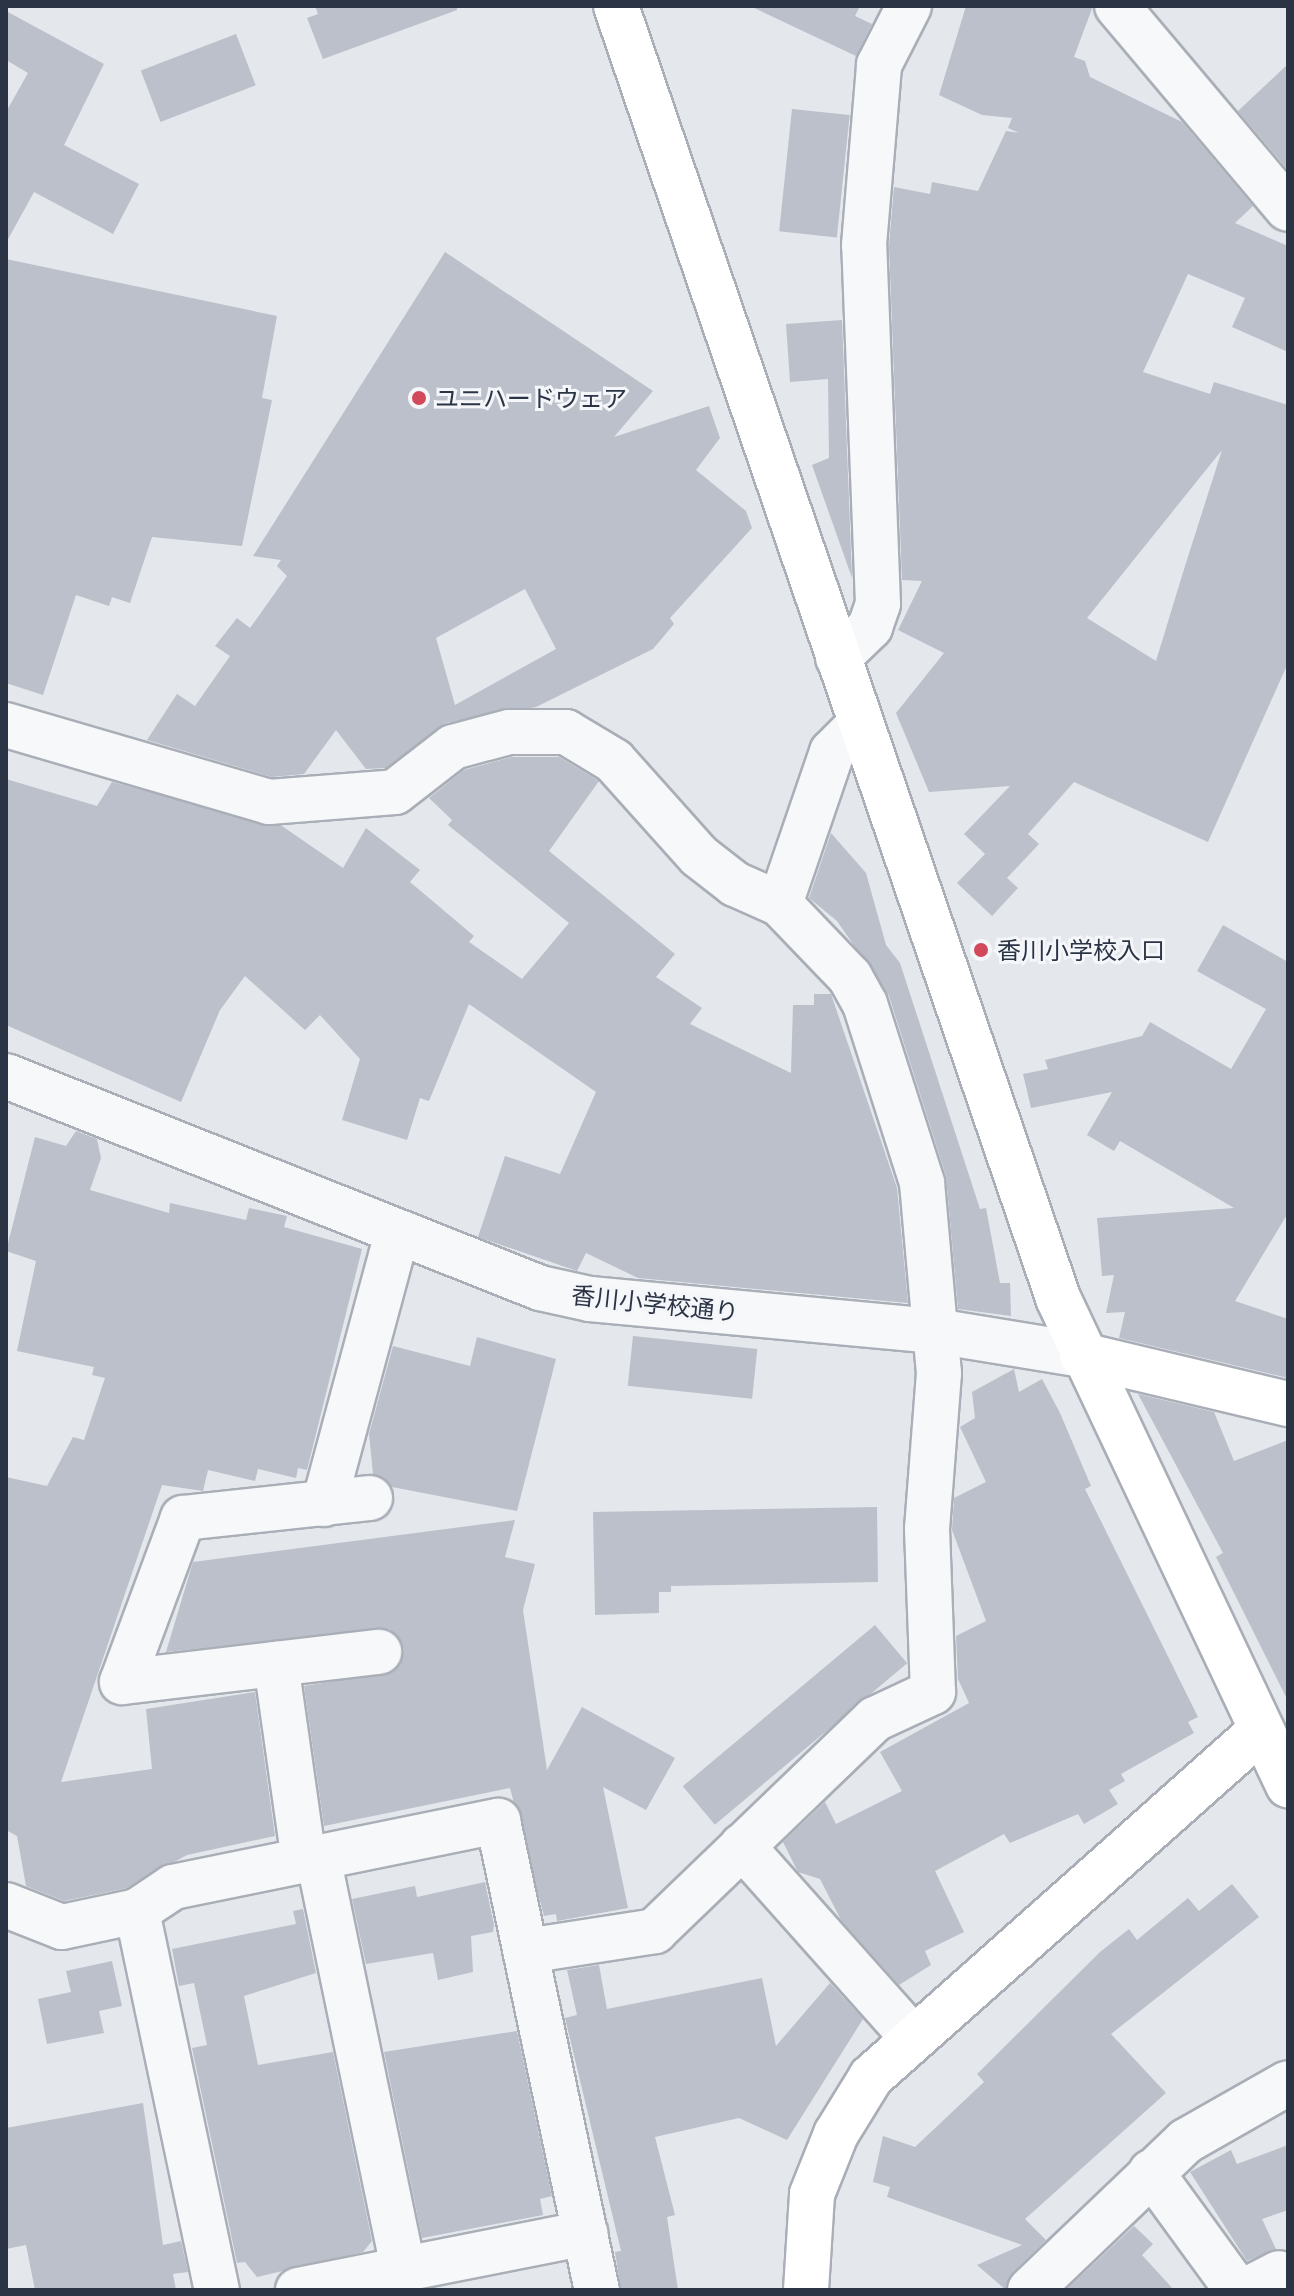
<!DOCTYPE html>
<html>
<head>
<meta charset="utf-8">
<style>
	body { margin:0 }
	#map { position:relative; width:1294px; height:2296px; overflow:hidden; background:#e4e7ec; font-family:"Open Sans","Noto Sans JP",sans-serif }
	div>[style] { position:absolute }
	.building>* { inset:0; background:#bbc0ca; transform-origin:0 0 }
	.roads { filter:drop-shadow(2px 0 #a9aeb7) drop-shadow(-2px 0 #a9aeb7) drop-shadow(0 2px #a9aeb7) drop-shadow(0 -2px #a9aeb7) }
	.street>* { height:44px; margin:-22px; padding:0 22px; transform-origin:22px; border-radius:22px; background:#f7f8fa }
	.secondary>* { height:44px; margin:-22px; padding:0 22px; transform-origin:22px; border-radius:22px; background:#fff }
	.dots>* { width:22px; height:22px; translate:-50% -50%; box-sizing:border-box; border:4px solid #f4f6f9; border-radius:50% }
	span { translate:-50% -50%; white-space:nowrap; text-align:center; line-height:1.15; -webkit-text-stroke:6px #f4f6f9; paint-order:stroke }
	.poi-label { font-size:24px; color:#2b3445 }
	.left { translate:0 -50%; text-align:left }
	.street-label { font-size:24px; color:#2b3445 }
	.frame { position:absolute; inset:0; border:8px solid #2b3445; pointer-events:none }
</style>
</head>
<body>
<div id="map">
	<div class="building">
		<div style="clip-path:polygon(315px 6px,457px 6px,457px 10px,323px 59px,307px 18px,318px 14px)"></div>
		<div style="clip-path:polygon(750px 6px,860px 6px,855px 16px,872px 24px,856px 56px)"></div>
		<div style="clip-path:polygon(evenodd,966px 6px,1093px 6px,1074px 57px,1085px 61px,1090px 77px,1182px 122px,1253px 206px,1235px 223px,1288px 246px,1288px 352px,1232px 327px,1245px 298px,1188px 274px,1143px 372px,1210px 394px,1214px 382px,1288px 405px,1288px 663px,1208px 842px,1074px 782px,1028px 834px,1039px 844px,1007px 878px,1018px 888px,992px 916px,957px 883px,985px 854px,964px 834px,1010px 786px,929px 792px,896px 713px,944px 653px,898px 630px,922px 581px,902px 580px,889px 246px,894px 187px,930px 194px,932px 182px,978px 191px,1006px 131px,1019px 133px,1008px 128px,1012px 118px,982px 115px,939px 95px,966px 6px,1222px 450px,1185px 566px,1156px 661px,1087px 618px,1222px 450px)"></div>
		<div style="clip-path:polygon(6px 11px,104px 64px,64px 145px,139px 184px,113px 234px,34px 192px,6px 243px,6px 112px,28px 73px,6px 60px)"></div>
		<div style="left:236px;top:34px;width:55px;height:102px;rotate:69deg"></div>
		<div style="clip-path:polygon(1288px 64px,1288px 170px,1238px 111px)"></div>
		<div style="left:792px;top:109px;width:58px;height:123px;rotate:6deg"></div>
		<div style="clip-path:polygon(evenodd,445px 252px,653px 391px,614px 437px,709px 406px,720px 438px,696px 470px,746px 511px,752px 528px,670px 618px,674px 624px,653px 649px,536px 707px,446px 723px,386px 768px,366px 769px,336px 730px,304px 774px,272px 777px,147px 740px,177px 694px,195px 706px,230px 656px,215px 646px,237px 618px,250px 628px,287px 576px,277px 566px,281px 560px,253px 556px,445px 252px,525px 589px,556px 649px,455px 705px,436px 638px,525px 589px)"></div>
		<div style="clip-path:polygon(6px 259px,277px 316px,262px 398px,272px 400px,242px 546px,152px 537px,130px 603px,112px 597px,109px 606px,76px 595px,43px 695px,6px 683px)"></div>
		<div style="clip-path:polygon(842px 320px,852px 578px,812px 465px,829px 458px,828px 379px,790px 382px,786px 324px)"></div>
		<div style="clip-path:polygon(512px 757px,559px 757px,599px 781px,549px 851px,675px 954px,656px 977px,702px 1008px,690px 1024px,791px 1073px,793px 1005px,814px 1005px,814px 994px,831px 994px,897px 1188px,908px 1303px,638px 1278px,586px 1253px,577px 1271px,478px 1237px,505px 1156px,560px 1174px,596px 1092px,469px 1004px,429px 1101px,420px 1098px,407px 1140px,342px 1120px,360px 1059px,320px 1015px,305px 1030px,245px 976px,220px 1010px,181px 1102px,6px 1025px,6px 779px,97px 806px,112px 782px,282px 826px,343px 868px,366px 828px,420px 870px,410px 882px,474px 936px,469px 942px,522px 979px,569px 923px,448px 825px,452px 820px,429px 798px,464px 770px)"></div>
		<div style="clip-path:polygon(831px 833px,866px 873px,886px 945px,900px 963px,980px 1209px,986px 1208px,1000px 1283px,1010px 1283px,1011px 1316px,958px 1309px,946px 1176px,889px 996px,837px 921px,809px 898px)"></div>
		<div style="clip-path:polygon(1223px 925px,1288px 962px,1288px 1213px,1235px 1301px,1288px 1319px,1288px 1378px,1119px 1338px,1125px 1312px,1106px 1313px,1114px 1275px,1102px 1276px,1097px 1218px,1234px 1208px,1120px 1141px,1114px 1151px,1087px 1135px,1112px 1092px,1031px 1108px,1023px 1074px,1048px 1069px,1045px 1060px,1142px 1036px,1150px 1022px,1231px 1069px,1266px 1009px,1197px 971px)"></div>
		<div style="clip-path:polygon(76px 1131px,97px 1139px,101px 1158px,90px 1190px,169px 1213px,170px 1203px,246px 1220px,249px 1208px,287px 1216px,284px 1227px,362px 1249px,307px 1470px,298px 1468px,296px 1478px,258px 1469px,255px 1481px,208px 1470px,203px 1491px,162px 1485px,61px 1782px,152px 1769px,146px 1709px,255px 1692px,275px 1836px,187px 1855px,127px 1888px,64px 1901px,26px 1886px,17px 1836px,6px 1830px,6px 1477px,47px 1486px,73px 1437px,84px 1440px,105px 1378px,92px 1375px,94px 1367px,17px 1351px,36px 1261px,6px 1251px,35px 1137px,66px 1146px)"></div>
		<div style="left:633px;top:1336px;width:125px;height:50px;rotate:6deg"></div>
		<div style="clip-path:polygon(477px 1337px,556px 1359px,517px 1511px,392px 1487px,373px 1474px,369px 1434px,393px 1346px,470px 1366px)"></div>
		<div style="clip-path:polygon(1014px 1369px,1019px 1392px,1042px 1379px,1060px 1413px,1091px 1486px,1085px 1489px,1198px 1717px,1188px 1722px,1194px 1733px,1121px 1774px,1125px 1781px,1109px 1790px,1118px 1804px,1084px 1824px,1078px 1814px,1010px 1843px,1004px 1834px,935px 1871px,964px 1932px,925px 1951px,931px 1965px,899px 1985px,841px 1920px,820px 1879px,798px 1872px,783px 1842px,825px 1802px,836px 1824px,902px 1791px,880px 1752px,969px 1703px,958px 1679px,956px 1636px,986px 1621px,952px 1530px,954px 1498px,986px 1482px,960px 1427px,975px 1418px,972px 1392px)"></div>
		<div style="clip-path:polygon(1138px 1394px,1214px 1412px,1234px 1461px,1288px 1440px,1288px 1701px,1216px 1557px,1223px 1553px)"></div>
		<div style="clip-path:polygon(877px 1507px,878px 1582px,671px 1586px,671px 1592px,659px 1592px,659px 1613px,595px 1615px,593px 1512px)"></div>
		<div style="clip-path:polygon(515px 1520px,505px 1557px,535px 1564px,523px 1610px,547px 1770px,582px 1707px,675px 1758px,646px 1810px,603px 1787px,628px 1908px,557px 1921px,556px 1914px,544px 1916px,510px 1788px,324px 1826px,304px 1686px,393px 1672px,404px 1650px,390px 1629px,166px 1652px,193px 1562px)"></div>
		<div style="left:875px;top:1625px;width:50px;height:251px;rotate:50deg"></div>
		<div style="clip-path:polygon(485px 1882px,494px 1925px,493px 1932px,471px 1936px,473px 1972px,438px 1980px,433px 1953px,366px 1964px,352px 1899px,415px 1886px,417px 1897px)"></div>
		<div style="clip-path:polygon(1232px 1884px,1259px 1917px,1111px 2034px,1166px 2093px,1025px 2219px,1046px 2240px,1013px 2272px,1006px 2290px,977px 2265px,1022px 2245px,887px 2197px,890px 2187px,873px 2182px,883px 2136px,915px 2147px,984px 2082px,977px 2074px,1100px 1952px,1129px 1929px,1137px 1940px,1188px 1898px,1199px 1911px)"></div>
		<div style="clip-path:polygon(303px 1909px,316px 1973px,244px 1996px,258px 2065px,333px 2052px,372px 2241px,363px 2252px,257px 2277px,245px 2262px,237px 2263px,192px 2048px,207px 2045px,194px 1983px,179px 1986px,172px 1949px,296px 1924px,293px 1911px)"></div>
		<div style="clip-path:polygon(112px 1961px,122px 2006px,99px 2011px,104px 2033px,47px 2044px,38px 1999px,71px 1992px,66px 1971px)"></div>
		<div style="clip-path:polygon(599px 1965px,607px 2009px,762px 1978px,776px 2046px,830px 1983px,863px 2019px,787px 2140px,739px 2118px,655px 2137px,675px 2215px,667px 2217px,678px 2290px,621px 2290px,615px 2252px,621px 2251px,565px 2018px,577px 2015px,567px 1970px)"></div>
		<div style="clip-path:polygon(517px 2031px,552px 2196px,540px 2199px,543px 2215px,422px 2238px,384px 2052px)"></div>
		<div style="clip-path:polygon(143px 2103px,163px 2245px,181px 2241px,188px 2272px,173px 2274px,176px 2290px,35px 2290px,26px 2245px,6px 2249px,6px 2128px)"></div>
		<div style="clip-path:polygon(1288px 2145px,1288px 2210px,1262px 2219px,1276px 2249px,1247px 2261px,1190px 2172px,1231px 2150px,1237px 2164px)"></div>
		<div style="clip-path:polygon(1134px 2226px,1153px 2244px,1142px 2255px,1174px 2290px,1066px 2290px)"></div>
	</div>
	<div class="roads">
		<div class="street">
			<div style="left:1117px;top:6px;width:265px;rotate:49.9deg"></div>
			<div style="left:838px;top:658px;width:45px;rotate:-44.1deg"></div>
			<div style="left:870px;top:627px;width:24px;rotate:-71deg"></div>
			<div style="left:878px;top:604px;width:359px;rotate:-92.2deg"></div>
			<div style="left:864px;top:245px;width:181px;rotate:-85.2deg"></div>
			<div style="left:879px;top:65px;width:66px;rotate:-63deg"></div>
			<div style="left:6px;top:725px;width:274px;rotate:16.3deg"></div>
			<div style="left:269px;top:802px;width:126px;rotate:-4.5deg"></div>
			<div style="left:395px;top:792px;width:73px;rotate:-37.8deg"></div>
			<div style="left:453px;top:747px;width:58px;rotate:-15deg"></div>
			<div style="left:509px;top:732px;width:57px"></div>
			<div style="left:566px;top:732px;width:56px;rotate:31.1deg"></div>
			<div style="left:614px;top:761px;width:127px;rotate:48.2deg"></div>
			<div style="left:699px;top:856px;width:46px;rotate:37.9deg"></div>
			<div style="left:735px;top:884px;width:49px;rotate:24deg"></div>
			<div style="left:780px;top:904px;width:101px;rotate:46.2deg"></div>
			<div style="left:850px;top:977px;width:31px;rotate:61deg"></div>
			<div style="left:865px;top:1004px;width:188px;rotate:72.3deg"></div>
			<div style="left:922px;top:1183px;width:191px;rotate:84.9deg"></div>
			<div style="left:939px;top:1373px;width:156px;rotate:94.4deg"></div>
			<div style="left:927px;top:1529px;width:163px;rotate:87.9deg"></div>
			<div style="left:933px;top:1692px;width:64px;rotate:155deg"></div>
			<div style="left:875px;top:1719px;width:306px;rotate:136.1deg"></div>
			<div style="left:655px;top:1931px;width:131px;rotate:171.2deg"></div>
			<div style="left:780px;top:904px;width:161px;rotate:-71.1deg"></div>
			<div style="left:832px;top:752px;width:38px;rotate:-45deg"></div>
			<div style="left:6px;top:1076px;width:575px;rotate:21.65deg"></div>
			<div style="left:540px;top:1288px;width:51px;rotate:12.4deg"></div>
			<div style="left:590px;top:1299px;width:347px;rotate:5.3deg"></div>
			<div style="left:936px;top:1331px;width:148px;rotate:9.3deg"></div>
			<div style="left:370px;top:1498px;width:188px;rotate:173.9deg"></div>
			<div style="left:183px;top:1518px;width:175px;rotate:110.4deg"></div>
			<div style="left:122px;top:1682px;width:259px;rotate:-6.7deg"></div>
			<div style="left:324px;top:1504px;width:280px;rotate:-74.9deg"></div>
			<div style="left:276px;top:1664px;width:198px;rotate:81.9deg"></div>
			<div style="left:742px;top:1846px;width:254px;rotate:48.3deg"></div>
			<div style="left:318px;top:1857px;width:421px;rotate:78.3deg"></div>
			<div style="left:6px;top:1905px;width:60px;rotate:21.4deg"></div>
			<div style="left:62px;top:1927px;width:77px;rotate:-12deg"></div>
			<div style="left:137px;top:1911px;width:43px;rotate:-33.7deg"></div>
			<div style="left:173px;top:1887px;width:332px;rotate:-11.5deg"></div>
			<div style="left:498px;top:1821px;width:479px;rotate:78.1deg"></div>
			<div style="left:137px;top:1911px;width:387px;rotate:78.1deg"></div>
			<div style="left:1151px;top:2172px;width:146px;rotate:53.9deg"></div>
			<div style="left:298px;top:2290px;width:293px;rotate:-11.2deg"></div>
			<div style="left:1030px;top:2290px;width:216px;rotate:-43.7deg"></div>
			<div style="left:1186px;top:2141px;width:117px;rotate:-29.6deg"></div>
			<div style="left:1246px;top:2290px;width:37px;rotate:-27deg"></div>
		</div>
		<div class="secondary">
			<div style="left:616px;top:6px;width:1366px;rotate:71.11deg"></div>
			<div style="left:1058px;top:1298px;width:539px;rotate:64.72deg"></div>
			<div style="left:1082px;top:1355px;width:212px;rotate:13.4deg"></div>
			<div style="left:806px;top:2290px;width:96px;rotate:-86.4deg"></div>
			<div style="left:812px;top:2194px;width:65px;rotate:-68.2deg"></div>
			<div style="left:836px;top:2134px;width:67px;rotate:-58.4deg"></div>
			<div style="left:871px;top:2077px;width:519px;rotate:-41.64deg"></div>
		</div>
	</div>
	<div class="dots">
		<div style="left:419px;top:398px;background:#d1495b"></div>
		<div style="left:981px;top:950px;background:#d1495b"></div>
	</div>
	<div class="poi-label">
		<span class="left" style="left:435px;top:398px">ユニハードウェア</span>
		<span class="left" style="left:997px;top:950px">香川小学校入口</span>
	</div>
	<div class="street-label">
		<span style="left:655px;top:1303px;rotate:6deg">香川小学校通り</span>
	</div>
	<div class="frame"></div>
</div>
</body>
</html>
